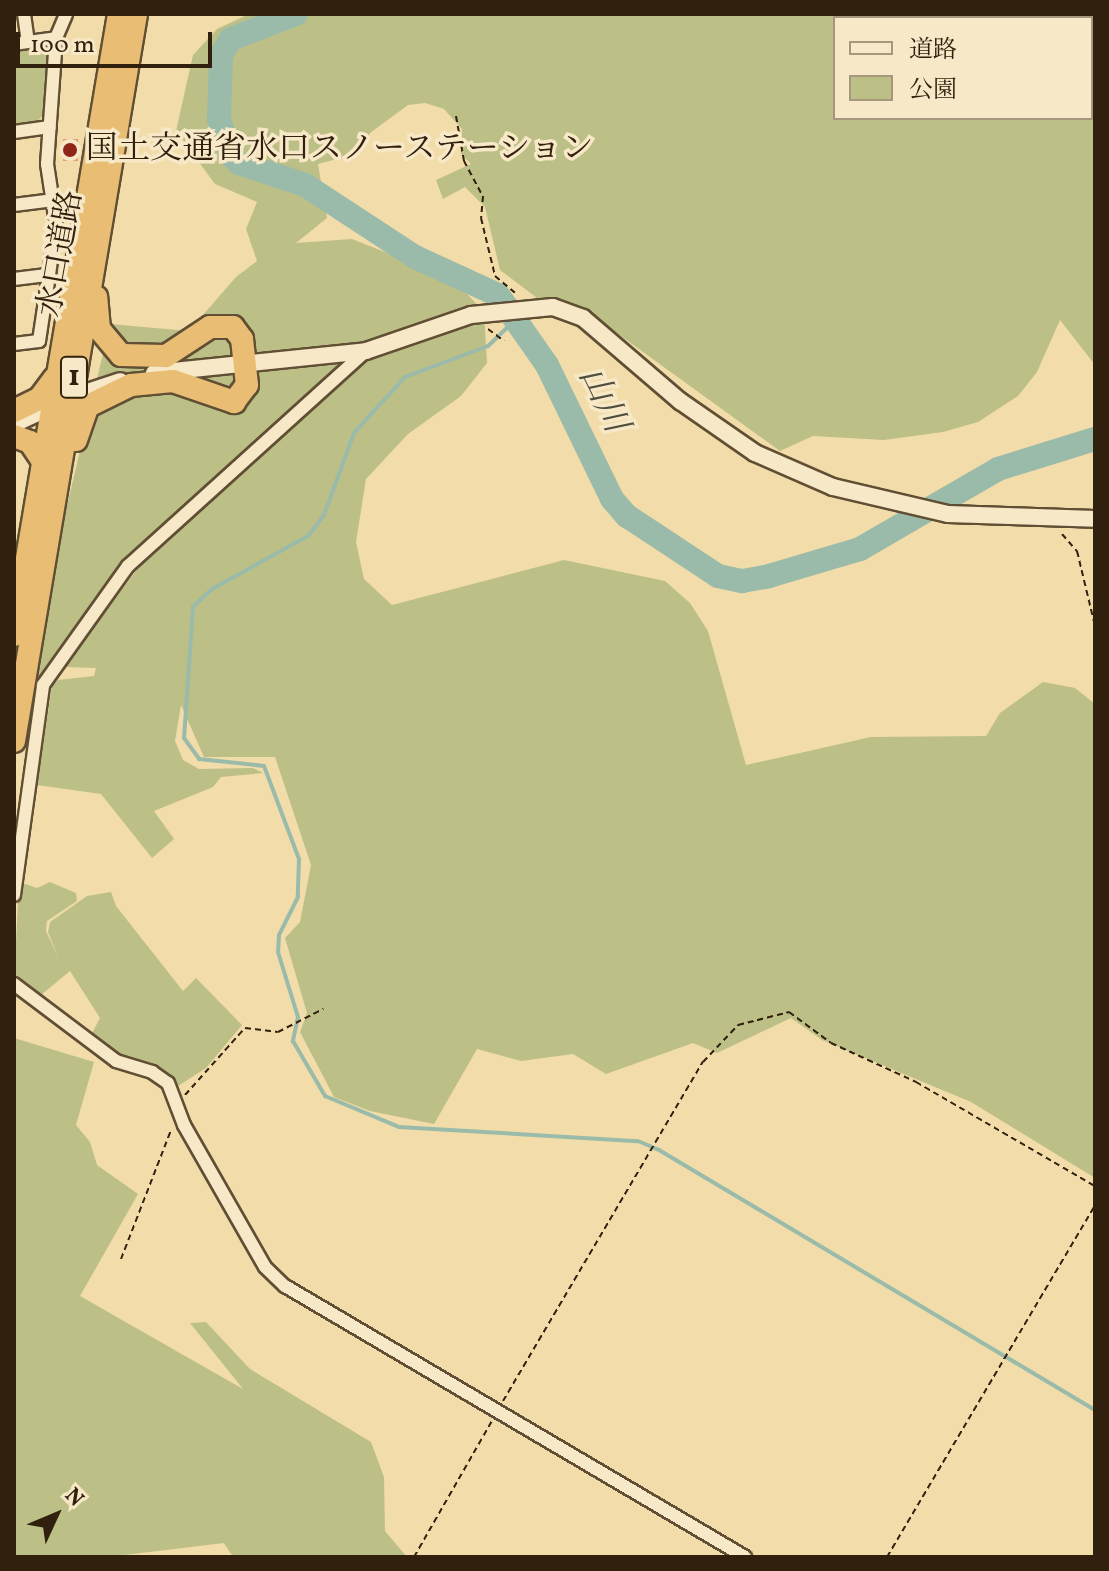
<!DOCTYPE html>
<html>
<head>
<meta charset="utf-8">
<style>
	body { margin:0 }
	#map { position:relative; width:1109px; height:1571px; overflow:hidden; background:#f2dca9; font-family:Vollkorn,"Noto Serif JP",serif }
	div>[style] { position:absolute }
	.green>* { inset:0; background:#bcc087 }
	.stream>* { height:4px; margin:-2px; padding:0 2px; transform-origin:2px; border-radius:2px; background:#9bbbaa }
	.river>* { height:24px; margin:-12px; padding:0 12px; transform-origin:12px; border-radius:12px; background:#9bbbaa }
	.building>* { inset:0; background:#e39f70; transform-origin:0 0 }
	.path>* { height:2px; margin-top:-1px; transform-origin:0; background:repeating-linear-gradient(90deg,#30200d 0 6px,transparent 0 10px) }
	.roads { filter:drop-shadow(2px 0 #604f34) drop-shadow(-2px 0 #604f34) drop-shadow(0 2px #604f34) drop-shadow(0 -2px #604f34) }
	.minor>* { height:12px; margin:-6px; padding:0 6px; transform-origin:6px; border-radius:6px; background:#f7e8c7 }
	.tertiary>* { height:16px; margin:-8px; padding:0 8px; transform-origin:8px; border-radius:8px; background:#f7e8c7 }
	.trunk>* { height:22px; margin:-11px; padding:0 11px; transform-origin:11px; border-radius:11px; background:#e9be74 }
	.dots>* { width:22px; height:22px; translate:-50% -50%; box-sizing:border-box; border:4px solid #f7e8c7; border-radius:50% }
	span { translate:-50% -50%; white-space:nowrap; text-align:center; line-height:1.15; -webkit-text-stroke:7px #f7e8c7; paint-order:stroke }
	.shield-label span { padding:2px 6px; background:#f7e8c7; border:2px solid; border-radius:6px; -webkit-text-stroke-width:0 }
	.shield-label { font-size:30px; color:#30200d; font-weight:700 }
	.poi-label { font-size:32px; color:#30200d }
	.left { translate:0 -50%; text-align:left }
	.street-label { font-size:32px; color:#30200d }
	.water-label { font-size:34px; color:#504e3c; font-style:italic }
	.frame { position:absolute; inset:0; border:16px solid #30200d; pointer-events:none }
	.legend { position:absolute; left:833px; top:16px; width:260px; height:104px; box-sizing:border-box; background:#f7e8c7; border:2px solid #a7987d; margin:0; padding:10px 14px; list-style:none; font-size:24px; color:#30200d }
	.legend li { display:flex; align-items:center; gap:16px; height:40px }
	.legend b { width:40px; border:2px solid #a7987d }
	.north { position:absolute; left:16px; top:1475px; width:80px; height:80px; -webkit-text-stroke:6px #f7e8c7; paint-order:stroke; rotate:46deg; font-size:22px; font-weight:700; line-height:32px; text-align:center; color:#30200d }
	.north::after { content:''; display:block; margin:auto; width:28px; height:36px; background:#30200d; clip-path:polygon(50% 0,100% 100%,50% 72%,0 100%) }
	.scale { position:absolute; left:16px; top:32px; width:196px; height:36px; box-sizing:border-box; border:4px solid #30200d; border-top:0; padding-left:10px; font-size:24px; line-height:28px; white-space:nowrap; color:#30200d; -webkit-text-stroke:6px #f7e8c7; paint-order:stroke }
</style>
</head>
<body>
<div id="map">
	<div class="green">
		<div style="clip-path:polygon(evenodd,249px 14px,1095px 14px,1095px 365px,1060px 320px,1037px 372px,1018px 396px,978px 422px,943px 432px,884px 440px,813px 436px,780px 451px,585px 310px,541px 301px,500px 270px,485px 207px,465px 187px,443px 199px,436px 180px,471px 164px,461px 154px,462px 129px,444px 109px,425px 103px,408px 105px,370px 133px,359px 153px,318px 164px,327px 218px,296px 243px,352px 239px,453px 279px,484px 312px,487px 363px,461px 396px,408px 434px,366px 479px,356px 542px,364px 579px,392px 605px,564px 560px,665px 581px,690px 603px,708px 631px,746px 765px,871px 737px,986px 736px,1000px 713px,1043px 682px,1075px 688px,1095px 704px,1095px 1178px,971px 1102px,822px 1040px,791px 1018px,717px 1053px,693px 1043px,606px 1074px,573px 1054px,521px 1061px,477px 1049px,434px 1124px,370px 1111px,334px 1097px,300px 1032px,307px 1013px,285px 938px,300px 922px,311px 865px,275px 757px,204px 757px,181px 705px,175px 741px,183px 760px,199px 769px,253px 768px,263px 773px,221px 777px,213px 787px,154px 811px,174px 839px,152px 858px,101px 794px,37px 785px,52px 686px,58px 680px,94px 676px,96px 668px,64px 667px,136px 571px,123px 568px,34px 688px,48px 586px,110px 324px,189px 331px,236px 277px,257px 261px,246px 229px,257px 202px,215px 184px,176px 131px,193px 55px,217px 29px,249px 14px,835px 18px,1091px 18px,1091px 118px,835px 118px,835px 18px)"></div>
		<div style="clip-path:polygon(41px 47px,49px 53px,45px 113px,36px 123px,14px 126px,14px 51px)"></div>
		<div style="clip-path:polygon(19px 882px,37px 888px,50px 882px,76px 893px,77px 901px,47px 921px,46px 931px,58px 957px,48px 932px,50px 922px,87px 896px,111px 892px,116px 906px,183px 991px,196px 978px,242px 1025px,206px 1068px,175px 1088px,89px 1039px,100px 1018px,70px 971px,35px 1000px,14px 982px)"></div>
		<div style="clip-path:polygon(14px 1038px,94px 1062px,76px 1125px,90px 1142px,97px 1165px,138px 1194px,80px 1296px,243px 1389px,190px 1323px,206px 1322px,250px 1369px,371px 1442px,384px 1477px,385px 1531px,407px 1557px,233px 1557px,224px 1543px,108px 1557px,14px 1557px)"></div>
	</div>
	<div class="stream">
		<div style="left:513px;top:322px;width:35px;rotate:136deg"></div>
		<div style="left:488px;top:346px;width:89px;rotate:159.5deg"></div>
		<div style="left:405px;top:377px;width:76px;rotate:132.3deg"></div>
		<div style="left:354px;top:433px;width:87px;rotate:110.1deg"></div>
		<div style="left:324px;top:515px;width:26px;rotate:127deg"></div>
		<div style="left:308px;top:536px;width:110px;rotate:151.1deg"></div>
		<div style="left:212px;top:589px;width:26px;rotate:137deg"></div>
		<div style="left:193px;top:607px;width:131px;rotate:93.9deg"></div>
		<div style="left:184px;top:738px;width:26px;rotate:54deg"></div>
		<div style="left:199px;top:759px;width:65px;rotate:6.1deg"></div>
		<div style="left:264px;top:766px;width:99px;rotate:69.4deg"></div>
		<div style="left:299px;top:859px;width:38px;rotate:92deg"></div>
		<div style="left:298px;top:897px;width:42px;rotate:116.6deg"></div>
		<div style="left:279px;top:935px;width:17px;rotate:93deg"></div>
		<div style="left:278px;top:952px;width:68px;rotate:72.9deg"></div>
		<div style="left:298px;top:1017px;width:25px;rotate:102deg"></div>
		<div style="left:293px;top:1041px;width:64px;rotate:59.8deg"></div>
		<div style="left:325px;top:1096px;width:80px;rotate:22.7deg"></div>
		<div style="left:399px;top:1127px;width:239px;rotate:3.4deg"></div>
		<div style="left:638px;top:1141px;width:23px;rotate:23deg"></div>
		<div style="left:659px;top:1150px;width:508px;rotate:30.81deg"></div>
	</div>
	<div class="river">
		<div style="left:296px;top:14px;width:70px;rotate:159deg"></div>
		<div style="left:231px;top:39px;width:19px;rotate:122deg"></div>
		<div style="left:221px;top:55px;width:64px;rotate:91.8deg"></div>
		<div style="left:219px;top:119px;width:38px;rotate:72deg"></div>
		<div style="left:231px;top:155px;width:11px;rotate:45deg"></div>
		<div style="left:239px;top:163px;width:70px;rotate:18.4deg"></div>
		<div style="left:305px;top:185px;width:131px;rotate:33.2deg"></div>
		<div style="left:415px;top:257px;width:91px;rotate:24.6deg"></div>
		<div style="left:498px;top:295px;width:85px;rotate:55deg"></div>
		<div style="left:547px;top:365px;width:149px;rotate:64.1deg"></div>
		<div style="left:612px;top:499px;width:23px;rotate:49deg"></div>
		<div style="left:627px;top:516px;width:109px;rotate:33.4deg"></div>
		<div style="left:718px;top:576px;width:25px;rotate:12deg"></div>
		<div style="left:742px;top:581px;width:27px;rotate:-10deg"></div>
		<div style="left:769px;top:576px;width:95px;rotate:-16.5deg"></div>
		<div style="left:860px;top:549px;width:160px;rotate:-30.1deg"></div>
		<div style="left:998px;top:469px;width:102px;rotate:-17.2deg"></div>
	</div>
	<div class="building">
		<div style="left:63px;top:139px;width:15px;height:22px"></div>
	</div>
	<div class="path">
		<div style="left:456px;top:116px;width:46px;rotate:79.9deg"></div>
		<div style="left:464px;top:161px;width:40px;rotate:62deg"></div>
		<div style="left:483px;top:196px;width:22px;rotate:95deg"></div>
		<div style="left:481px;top:218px;width:60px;rotate:76.4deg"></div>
		<div style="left:495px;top:276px;width:30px;rotate:40deg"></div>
		<div style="left:488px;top:329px;width:20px;rotate:37deg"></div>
		<div style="left:1062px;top:534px;width:23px;rotate:49deg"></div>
		<div style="left:1077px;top:551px;width:77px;rotate:76.5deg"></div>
		<div style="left:185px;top:1095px;width:90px;rotate:-48.2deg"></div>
		<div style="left:245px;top:1028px;width:33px;rotate:7deg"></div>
		<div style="left:278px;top:1032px;width:51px;rotate:-27.1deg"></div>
		<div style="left:121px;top:1259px;width:138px;rotate:-68.8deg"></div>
		<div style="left:503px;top:1401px;width:394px;rotate:-59.5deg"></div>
		<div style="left:703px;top:1062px;width:51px;rotate:-46.6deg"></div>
		<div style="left:738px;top:1025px;width:53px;rotate:-14.3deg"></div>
		<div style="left:789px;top:1012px;width:52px;rotate:36.4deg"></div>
		<div style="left:831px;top:1043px;width:94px;rotate:24.6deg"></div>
		<div style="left:916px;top:1082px;width:207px;rotate:30.2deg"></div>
		<div style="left:414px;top:1557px;width:157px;rotate:-60.2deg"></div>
		<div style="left:887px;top:1557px;width:409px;rotate:-59.4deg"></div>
	</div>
	<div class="roads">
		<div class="minor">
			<div style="left:24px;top:14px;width:28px;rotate:82deg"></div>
			<div style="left:14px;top:44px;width:42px;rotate:-8.1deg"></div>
			<div style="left:14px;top:132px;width:36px;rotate:-8deg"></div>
			<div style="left:14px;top:205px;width:40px;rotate:-7.1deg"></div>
			<div style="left:14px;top:279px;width:35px;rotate:-7deg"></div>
			<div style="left:49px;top:275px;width:52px;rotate:-82.3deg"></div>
			<div style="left:56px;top:223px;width:60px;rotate:-98.7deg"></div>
			<div style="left:47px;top:164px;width:126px;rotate:-85.9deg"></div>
			<div style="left:56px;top:38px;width:26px;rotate:-67deg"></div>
			<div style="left:14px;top:344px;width:25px;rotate:-7deg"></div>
			<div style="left:39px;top:341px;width:67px;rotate:-81.4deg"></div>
			<div style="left:14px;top:895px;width:212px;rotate:-82.1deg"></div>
			<div style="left:43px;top:685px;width:146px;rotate:-54.5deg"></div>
			<div style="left:128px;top:566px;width:321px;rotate:-42.1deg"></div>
			<div style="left:14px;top:984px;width:128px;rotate:37deg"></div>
			<div style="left:116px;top:1061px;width:38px;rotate:17deg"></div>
			<div style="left:152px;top:1072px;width:19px;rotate:35deg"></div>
			<div style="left:168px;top:1083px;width:45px;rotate:69.1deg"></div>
			<div style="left:184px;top:1125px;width:163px;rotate:60.3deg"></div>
			<div style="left:265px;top:1267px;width:28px;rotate:44deg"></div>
			<div style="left:285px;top:1286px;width:534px;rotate:30.5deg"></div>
		</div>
		<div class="tertiary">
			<div style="left:154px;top:373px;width:213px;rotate:-5.9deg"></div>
			<div style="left:366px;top:351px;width:111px;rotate:-18.9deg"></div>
			<div style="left:471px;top:315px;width:82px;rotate:-5.6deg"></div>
			<div style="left:553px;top:307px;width:32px;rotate:20deg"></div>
			<div style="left:583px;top:318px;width:128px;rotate:40.6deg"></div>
			<div style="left:680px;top:401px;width:91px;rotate:34.7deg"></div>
			<div style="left:755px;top:453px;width:85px;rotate:23.6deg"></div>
			<div style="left:833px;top:487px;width:118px;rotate:13.2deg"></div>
			<div style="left:948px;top:514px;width:147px;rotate:1.9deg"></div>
			<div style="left:87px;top:392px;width:35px;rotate:-18deg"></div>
			<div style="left:14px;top:424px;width:29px;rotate:-25deg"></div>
		</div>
		<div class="trunk">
			<div style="left:14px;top:411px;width:28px;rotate:-26deg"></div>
			<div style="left:39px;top:399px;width:26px;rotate:-53deg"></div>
			<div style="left:14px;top:436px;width:17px;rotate:21deg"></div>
			<div style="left:30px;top:442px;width:22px;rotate:56deg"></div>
			<div style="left:76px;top:440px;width:36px;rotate:-71deg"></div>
			<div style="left:88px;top:406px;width:48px;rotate:-26deg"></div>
			<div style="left:131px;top:385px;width:42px;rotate:-5.4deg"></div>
			<div style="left:173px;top:381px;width:65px;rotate:19deg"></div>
			<div style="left:234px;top:402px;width:21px;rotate:-53deg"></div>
			<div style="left:247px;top:385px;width:46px;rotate:-96.2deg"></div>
			<div style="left:242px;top:339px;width:15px;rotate:-127deg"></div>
			<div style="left:233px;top:327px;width:23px;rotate:180deg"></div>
			<div style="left:210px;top:327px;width:53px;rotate:146.6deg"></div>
			<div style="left:166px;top:356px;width:45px;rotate:-178.7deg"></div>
			<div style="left:121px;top:355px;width:34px;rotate:-130deg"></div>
			<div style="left:99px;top:329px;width:32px;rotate:-95deg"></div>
			<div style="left:14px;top:635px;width:630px;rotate:-80.4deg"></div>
			<div style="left:14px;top:741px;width:737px;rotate:-80.47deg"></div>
		</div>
	</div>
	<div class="dots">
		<div style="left:70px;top:150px;background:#8f2418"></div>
	</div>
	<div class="shield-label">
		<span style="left:74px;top:377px">1</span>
	</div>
	<div class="poi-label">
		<span class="left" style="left:86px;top:150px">国土交通省水口スノーステーション</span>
	</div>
	<div class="street-label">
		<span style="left:62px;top:254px;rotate:-80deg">水口道路</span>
	</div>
	<div class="water-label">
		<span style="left:602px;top:400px;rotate:64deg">山川</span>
	</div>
	<div class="frame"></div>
	<ul class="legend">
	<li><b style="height:10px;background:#f7e8c7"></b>道路</li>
	<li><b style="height:22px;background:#bcc087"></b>公園</li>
	</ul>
	<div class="north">N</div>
	<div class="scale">100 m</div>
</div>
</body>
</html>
